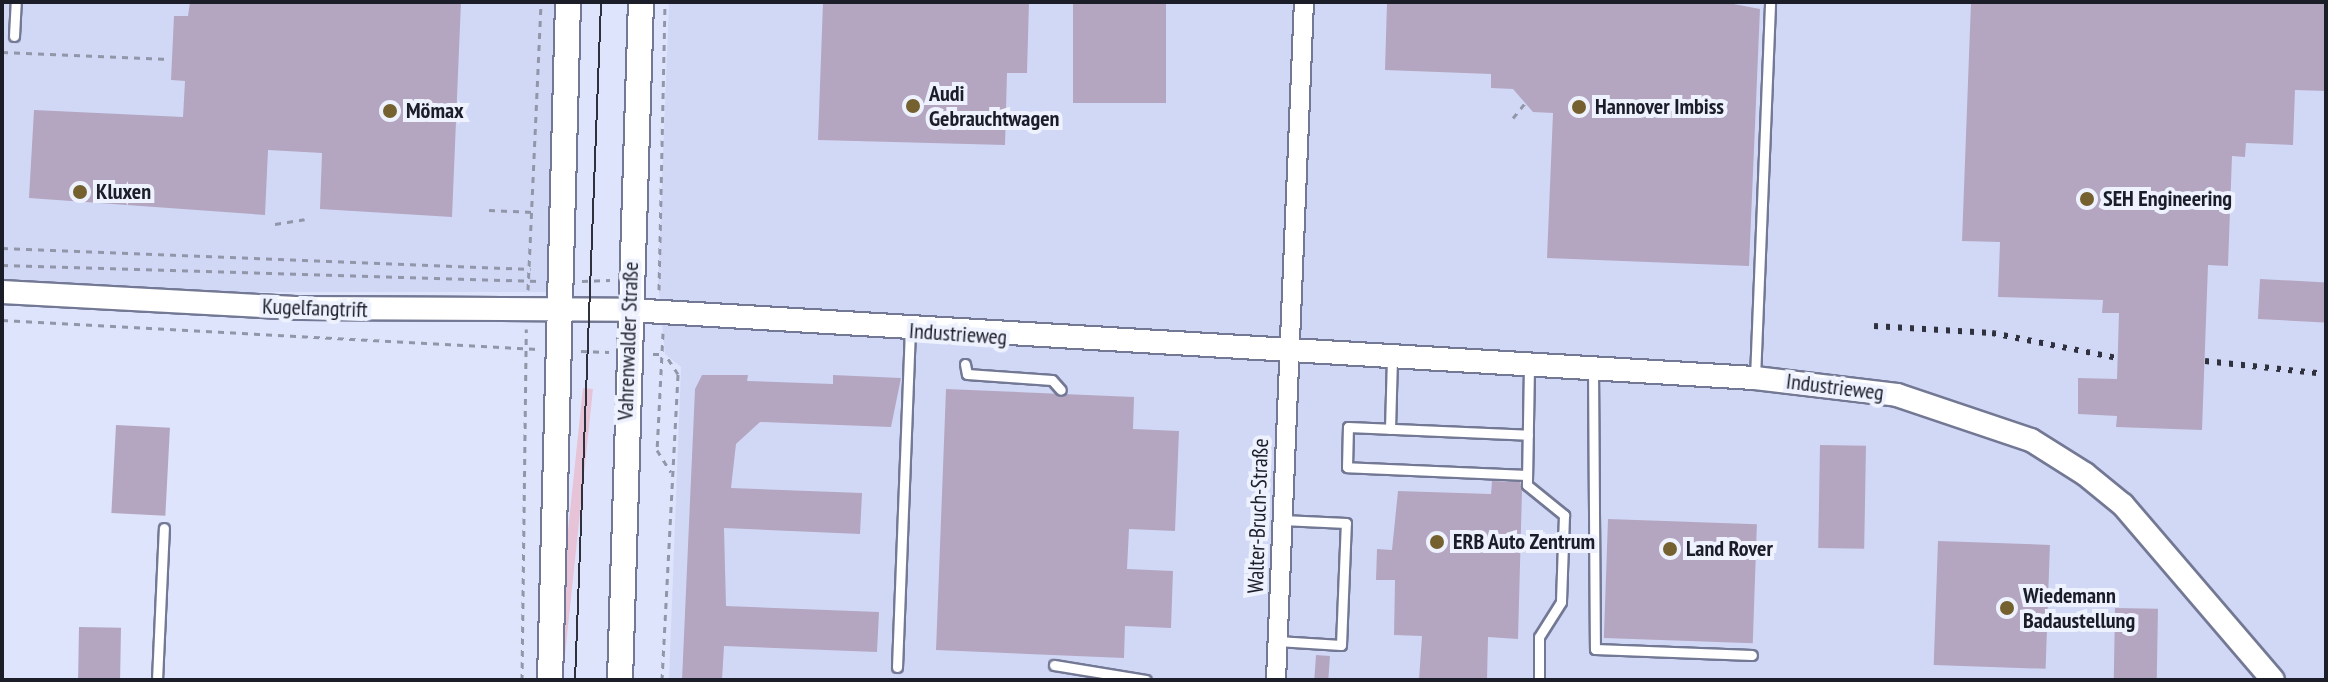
<!DOCTYPE html>
<html>
<head>
<meta charset="utf-8">
<style>
	body { margin:0 }
	#map { position:relative; width:2328px; height:682px; overflow:hidden; background:#dee4fc; font-family:"PT Sans Narrow",sans-serif }
	div>[style] { position:absolute }
	.built>* { inset:0; background:#d1d8f6; transform-origin:0 0 }
	.green>* { inset:0; background:#e6c3d6; transform-origin:0 0 }
	.building>* { inset:0; background:#b4a6c1; transform-origin:0 0 }
	.path>* { height:3px; margin-top:-1.5px; transform-origin:0; background:repeating-linear-gradient(90deg,#9196a8 0 6px,transparent 0 12px) }
	.roads { filter:drop-shadow(2px 0 #737994) drop-shadow(-2px 0 #737994) drop-shadow(0 2px #737994) drop-shadow(0 -2px #737994) }
	.service>* { height:9px; margin:-4.5px; padding:0 4.5px; transform-origin:4.5px; border-radius:4.5px; background:#fff }
	.minor>* { height:18px; margin:-9px; padding:0 9px; transform-origin:9px; border-radius:9px; background:#fff }
	.tertiary>* { height:22px; margin:-11px; padding:0 11px; transform-origin:11px; border-radius:11px; background:#fff }
	.secondary>* { height:24px; margin:-12px; padding:0 12px; transform-origin:12px; border-radius:12px; background:#fff }
	.tram>* { height:2px; margin:-1px; padding:0 1px; transform-origin:1px; border-radius:1px; background:#2f323e }
	.rail>* { height:6px; margin-top:-3px; transform-origin:0; background:repeating-linear-gradient(90deg,#2f323e 0 4px,transparent 0 12px) }
	.dots>* { width:22px; height:22px; translate:-50% -50%; box-sizing:border-box; border:4px solid #eef2fe; border-radius:50% }
	span { translate:-50% -50%; white-space:nowrap; text-align:center; line-height:1.15; -webkit-text-stroke:8px #eef2fe; paint-order:stroke }
	.poi-label { font-size:22px; color:#1b1e29; font-weight:700 }
	.left { translate:0 -50%; text-align:left }
	.street-label { font-size:22px; color:#1b1e29 }
	.frame { position:absolute; inset:0; border:4px solid #1b1e29; pointer-events:none }
</style>
</head>
<body>
<div id="map">
	<div class="built">
		<div style="left:2px;top:2px;width:566px;height:290px"></div>
		<div style="clip-path:polygon(669px 2px,2326px 2px,2326px 680px,669px 680px,681px 367px,665px 354px,658px 282px)"></div>
	</div>
	<div class="green">
		<div style="left:583px;top:388px;width:10px;height:292px;rotate:6deg"></div>
	</div>
	<div class="building">
		<div style="clip-path:polygon(190px 2px,461px 2px,452px 217px,320px 209px,322px 153px,268px 150px,265px 215px,29px 198px,34px 110px,183px 117px,185px 81px,171px 80px,174px 16px,188px 16px)"></div>
		<div style="clip-path:polygon(823px 2px,1029px 2px,1027px 73px,1007px 73px,1005px 145px,818px 140px)"></div>
		<div style="left:1073px;top:2px;width:93px;height:101px"></div>
		<div style="clip-path:polygon(1387px 2px,1723px 2px,1760px 9px,1749px 266px,1547px 258px,1553px 113px,1533px 112px,1513px 89px,1491px 88px,1491px 74px,1385px 70px)"></div>
		<div style="clip-path:polygon(1971px 2px,2326px 2px,2326px 91px,2295px 90px,2293px 145px,2246px 143px,2245px 157px,2232px 156px,2228px 266px,2208px 265px,2202px 430px,2116px 427px,2117px 416px,2078px 414px,2078px 378px,2117px 379px,2119px 313px,2102px 313px,2103px 300px,1998px 297px,2000px 242px,1962px 241px)"></div>
		<div style="left:2260px;top:279px;width:66px;height:40px;rotate:3deg"></div>
		<div style="clip-path:polygon(748px 375px,747px 381px,833px 384px,833px 375px,901px 378px,891px 427px,760px 422px,736px 444px,731px 488px,862px 493px,860px 534px,724px 528px,726px 606px,879px 612px,877px 652px,724px 646px,722px 680px,682px 680px,695px 389px,702px 375px)"></div>
		<div style="clip-path:polygon(946px 389px,1134px 397px,1133px 429px,1179px 431px,1175px 531px,1129px 529px,1127px 569px,1173px 571px,1171px 628px,1125px 626px,1124px 658px,936px 650px)"></div>
		<div style="left:116px;top:425px;width:54px;height:88px;rotate:3deg"></div>
		<div style="left:1820px;top:445px;width:46px;height:103px;rotate:1deg"></div>
		<div style="clip-path:polygon(1492px 481px,1520px 482px,1522px 491px,1518px 639px,1488px 637px,1487px 680px,1419px 680px,1422px 636px,1394px 635px,1395px 580px,1376px 580px,1377px 549px,1392px 550px,1398px 491px,1491px 494px)"></div>
		<div style="left:1608px;top:519px;width:149px;height:119px;rotate:2deg"></div>
		<div style="left:1938px;top:541px;width:112px;height:124px;rotate:2deg"></div>
		<div style="left:2115px;top:608px;width:43px;height:72px;rotate:1deg"></div>
		<div style="left:79px;top:627px;width:42px;height:53px;rotate:1deg"></div>
		<div style="left:1316px;top:655px;width:14px;height:25px;rotate:4deg"></div>
	</div>
	<div class="path">
		<div style="left:2px;top:52px;width:167px;rotate:2.4deg"></div>
		<div style="left:1513px;top:118px;width:19px;rotate:-51deg"></div>
		<div style="left:489px;top:210px;width:44px;rotate:2.6deg"></div>
		<div style="left:275px;top:224px;width:30px;rotate:-9deg"></div>
		<div style="left:2px;top:248px;width:529px;rotate:2.27deg"></div>
		<div style="left:2px;top:265px;width:537px;rotate:1.71deg"></div>
		<div style="left:582px;top:281px;width:28px;rotate:-2deg"></div>
		<div style="left:528px;top:290px;width:288px;rotate:-87.4deg"></div>
		<div style="left:659px;top:290px;width:288px;rotate:-88.8deg"></div>
		<div style="left:2px;top:320px;width:537px;rotate:3.1deg"></div>
		<div style="left:663px;top:333px;width:117px;rotate:92.9deg"></div>
		<div style="left:657px;top:450px;width:26px;rotate:58deg"></div>
		<div style="left:581px;top:351px;width:28px;rotate:2deg"></div>
		<div style="left:653px;top:354px;width:12px"></div>
		<div style="left:522px;top:680px;width:351px;rotate:-89.3deg"></div>
		<div style="left:662px;top:680px;width:306px;rotate:-87deg"></div>
		<div style="left:678px;top:374px;width:20px;rotate:-123deg"></div>
	</div>
	<div class="roads">
		<div class="service">
			<div style="left:14px;top:36px;width:34px;rotate:-87deg"></div>
			<div style="left:965px;top:364px;width:10px;rotate:79deg"></div>
			<div style="left:967px;top:374px;width:85px;rotate:4deg"></div>
			<div style="left:1052px;top:380px;width:13px;rotate:48deg"></div>
			<div style="left:1529px;top:366px;width:119px;rotate:91deg"></div>
			<div style="left:1527px;top:485px;width:48px;rotate:39deg"></div>
			<div style="left:1564px;top:515px;width:87px;rotate:92deg"></div>
			<div style="left:1561px;top:602px;width:41px;rotate:122.2deg"></div>
			<div style="left:1539px;top:637px;width:43px;rotate:90deg"></div>
			<div style="left:1593px;top:369px;width:280px;rotate:89.6deg"></div>
			<div style="left:1595px;top:649px;width:157px;rotate:2.2deg"></div>
			<div style="left:1755px;top:378px;width:376px;rotate:-87.7deg"></div>
			<div style="left:1390px;top:429px;width:70px;rotate:-88.4deg"></div>
			<div style="left:1527px;top:475px;width:180px;rotate:-177.5deg"></div>
			<div style="left:1347px;top:467px;width:40px;rotate:-88.6deg"></div>
			<div style="left:1348px;top:427px;width:180px;rotate:2.5deg"></div>
			<div style="left:1277px;top:641px;width:64px;rotate:3.6deg"></div>
			<div style="left:1341px;top:645px;width:122px;rotate:-87.7deg"></div>
			<div style="left:1346px;top:523px;width:64px;rotate:-177.3deg"></div>
			<div style="left:1054px;top:665px;width:93px;rotate:9.3deg"></div>
			<div style="left:897px;top:667px;width:336px;rotate:-87.8deg"></div>
			<div style="left:157px;top:680px;width:152px;rotate:-87.4deg"></div>
		</div>
		<div class="minor">
			<div style="left:1276px;top:680px;width:679px;rotate:-87.64deg"></div>
		</div>
		<div class="tertiary">
			<div style="left:2px;top:292px;width:298px;rotate:3.1deg"></div>
			<div style="left:300px;top:308px;width:329px;rotate:0.3deg"></div>
			<div style="left:629px;top:310px;width:1128px;rotate:3.46deg"></div>
			<div style="left:1755px;top:378px;width:143px;rotate:6.8deg"></div>
			<div style="left:1897px;top:395px;width:141px;rotate:18.6deg"></div>
			<div style="left:2031px;top:440px;width:64px;rotate:32.2deg"></div>
			<div style="left:2085px;top:474px;width:49px;rotate:39.2deg"></div>
			<div style="left:2123px;top:505px;width:230px;rotate:49.4deg"></div>
		</div>
		<div class="secondary">
			<div style="left:550px;top:680px;width:678px;rotate:-88.48deg"></div>
			<div style="left:620px;top:680px;width:678px;rotate:-88.23deg"></div>
		</div>
	</div>
	<div class="tram">
		<div style="left:575px;top:680px;width:678px;rotate:-87.8deg"></div>
	</div>
	<div class="rail">
		<div style="left:1874px;top:326px;width:118px;rotate:3.4deg"></div>
		<div style="left:1992px;top:333px;width:127px;rotate:11.3deg"></div>
		<div style="left:2205px;top:361px;width:122px;rotate:6.1deg"></div>
	</div>
	<div class="dots">
		<div style="left:913px;top:106px;background:#756130"></div>
		<div style="left:1579px;top:107px;background:#756130"></div>
		<div style="left:390px;top:111px;background:#756130"></div>
		<div style="left:80px;top:192px;background:#756130"></div>
		<div style="left:2087px;top:199px;background:#756130"></div>
		<div style="left:1437px;top:542px;background:#756130"></div>
		<div style="left:1670px;top:549px;background:#756130"></div>
		<div style="left:2007px;top:608px;background:#756130"></div>
	</div>
	<div class="poi-label">
		<span class="left" style="left:929px;top:106px">Audi<br>Gebrauchtwagen</span>
		<span class="left" style="left:1595px;top:107px">Hannover Imbiss</span>
		<span class="left" style="left:406px;top:111px">Mömax</span>
		<span class="left" style="left:96px;top:192px">Kluxen</span>
		<span class="left" style="left:2103px;top:199px">SEH Engineering</span>
		<span class="left" style="left:1453px;top:542px">ERB Auto Zentrum</span>
		<span class="left" style="left:1686px;top:549px">Land Rover</span>
		<span class="left" style="left:2023px;top:608px">Wiedemann<br>Badaustellung</span>
	</div>
	<div class="street-label">
		<span style="left:315px;top:308px;rotate:2deg">Kugelfangtrift</span>
		<span style="left:958px;top:334px;rotate:4deg">Industrieweg</span>
		<span style="left:628px;top:341px;rotate:-88deg">Vahrenwalder Straße</span>
		<span style="left:1835px;top:387px;rotate:7deg">Industrieweg</span>
		<span style="left:1258px;top:516px;rotate:-88deg">Walter-Bruch-Straße</span>
	</div>
	<div class="frame"></div>
</div>
</body>
</html>
